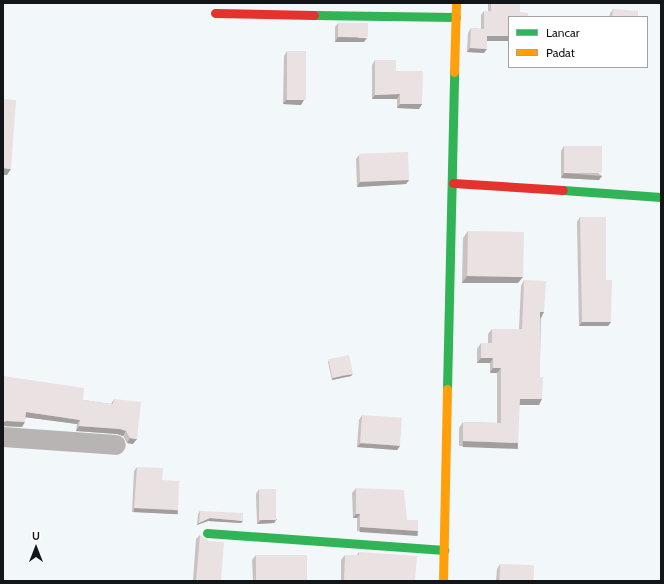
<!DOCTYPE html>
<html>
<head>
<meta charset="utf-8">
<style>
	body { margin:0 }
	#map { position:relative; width:664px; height:584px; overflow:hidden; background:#f2f7fa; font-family:Cabin,sans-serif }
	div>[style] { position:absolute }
	.street>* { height:20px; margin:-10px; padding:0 10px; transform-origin:10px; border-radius:10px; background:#b7b4b3 }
	.fast>* { height:9px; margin:-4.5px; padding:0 4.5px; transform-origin:4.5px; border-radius:4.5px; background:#30b455 }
	.slow>* { height:9px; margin:-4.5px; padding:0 4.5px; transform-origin:4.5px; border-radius:4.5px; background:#ff9f0a }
	.jam>* { height:9px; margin:-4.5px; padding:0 4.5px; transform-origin:4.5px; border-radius:4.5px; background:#e5322d }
	.wall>* { inset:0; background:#c8c2c2 }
	.shaded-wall>* { inset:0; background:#a39e9e; transform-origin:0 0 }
	.building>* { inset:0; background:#e9e1e2; transform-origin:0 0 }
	span { translate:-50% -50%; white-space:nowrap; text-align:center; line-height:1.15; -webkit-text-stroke:4px #fff; paint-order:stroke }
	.frame { position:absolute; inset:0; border:4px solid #131619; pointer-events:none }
	.legend { position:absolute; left:508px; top:16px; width:140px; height:52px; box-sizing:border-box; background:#fff; border:1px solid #a1a2a3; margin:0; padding:5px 7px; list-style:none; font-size:12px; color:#131619 }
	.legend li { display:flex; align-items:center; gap:8px; height:20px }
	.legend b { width:20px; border:1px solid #a1a2a3 }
	.north { position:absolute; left:16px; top:528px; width:40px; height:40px; -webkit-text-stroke:3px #fff; paint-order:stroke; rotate:0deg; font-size:11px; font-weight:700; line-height:16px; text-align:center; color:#131619 }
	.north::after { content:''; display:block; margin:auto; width:14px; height:18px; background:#131619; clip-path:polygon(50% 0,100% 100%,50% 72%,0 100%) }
</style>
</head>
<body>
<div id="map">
	<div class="street">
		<div style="left:3px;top:437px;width:113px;rotate:4deg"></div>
	</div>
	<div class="fast">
		<div style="left:314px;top:15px;width:142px;rotate:0.8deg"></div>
		<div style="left:563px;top:190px;width:98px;rotate:4.1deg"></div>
		<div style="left:447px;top:389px;width:317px;rotate:-88.7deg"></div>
		<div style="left:207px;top:533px;width:238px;rotate:4.1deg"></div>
	</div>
	<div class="slow">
		<div style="left:454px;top:72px;width:69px;rotate:-88.3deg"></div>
		<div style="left:443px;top:581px;width:192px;rotate:-88.8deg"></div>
	</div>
	<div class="jam">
		<div style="left:215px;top:13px;width:99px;rotate:1.2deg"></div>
		<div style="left:453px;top:183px;width:110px;rotate:3.6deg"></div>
	</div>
	<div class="wall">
		<div style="clip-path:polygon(488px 3px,520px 3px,509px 17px,509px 40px,487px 40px,484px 53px,467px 52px,468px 33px,471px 28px,481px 29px,481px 15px,484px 11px,488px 11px)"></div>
		<div style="clip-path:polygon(613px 9px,638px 17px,609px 17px,610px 14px)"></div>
		<div style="clip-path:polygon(338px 23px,364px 42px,335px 42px,335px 27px)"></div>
		<div style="clip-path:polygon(287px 51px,301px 105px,283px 104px,284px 56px)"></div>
		<div style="clip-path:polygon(375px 60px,396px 71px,422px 104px,419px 109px,397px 108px,397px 99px,372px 99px,372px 65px)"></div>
		<div style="clip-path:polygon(564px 146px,602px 176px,599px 180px,561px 178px,561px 151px)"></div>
		<div style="clip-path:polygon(359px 155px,409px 180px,406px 184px,357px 187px,356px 159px)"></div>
		<div style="clip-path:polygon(580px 217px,611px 322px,608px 326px,579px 326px,577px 222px)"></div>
		<div style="clip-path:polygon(468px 231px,518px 283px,462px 283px,463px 238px)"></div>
		<div style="clip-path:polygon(524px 280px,541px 318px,539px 405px,519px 405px,514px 448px,459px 446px,459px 428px,463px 422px,497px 423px,497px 373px,490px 373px,490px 363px,477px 363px,477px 349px,481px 343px,488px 343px,488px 334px,492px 329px,519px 329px,521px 286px)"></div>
		<div style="clip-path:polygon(329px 360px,351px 376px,332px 380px,328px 362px)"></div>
		<div style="clip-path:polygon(3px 376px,83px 400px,111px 404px,114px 399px,133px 444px,127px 443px,123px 436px,117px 434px,76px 431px,77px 424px,26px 417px,22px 427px,3px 426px)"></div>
		<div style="clip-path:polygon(362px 415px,400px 446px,397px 450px,357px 447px,359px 420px)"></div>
		<div style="clip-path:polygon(137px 467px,162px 480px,175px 514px,132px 512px,134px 471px)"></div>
		<div style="clip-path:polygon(356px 488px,407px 520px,418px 531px,415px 535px,357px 531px,357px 518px,353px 518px,352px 493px)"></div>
		<div style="clip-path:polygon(259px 489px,274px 523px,257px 524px,256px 494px)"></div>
		<div style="clip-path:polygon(200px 511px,243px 521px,241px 523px,208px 521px,197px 525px,198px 514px)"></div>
		<div style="clip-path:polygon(200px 535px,221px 581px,193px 581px,196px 539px)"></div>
		<div style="clip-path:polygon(359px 552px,415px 581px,341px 581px,341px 560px,345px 555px,357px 555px)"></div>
		<div style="clip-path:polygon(256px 555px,307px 581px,253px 581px,252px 560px)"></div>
		<div style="clip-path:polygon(500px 564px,534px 581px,496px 581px,497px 569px)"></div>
	</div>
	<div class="shaded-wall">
		<div style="left:487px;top:36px;width:22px;height:5px"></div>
		<div style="clip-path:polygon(338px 37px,367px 38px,364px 42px,335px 42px)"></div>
		<div style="clip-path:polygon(470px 48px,487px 49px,484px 53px,467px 52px)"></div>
		<div style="clip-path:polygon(400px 94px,397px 99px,372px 99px,375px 95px)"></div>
		<div style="clip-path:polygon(286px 100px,304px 100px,301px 105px,283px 104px)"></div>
		<div style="clip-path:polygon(400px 104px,422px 104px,419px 109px,397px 108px)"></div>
		<div style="clip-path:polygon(3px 168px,11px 169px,7px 175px,3px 175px)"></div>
		<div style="clip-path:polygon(564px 173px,602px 176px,599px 180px,561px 178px)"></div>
		<div style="clip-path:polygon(409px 180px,406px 184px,357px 187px,360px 182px)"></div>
		<div style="clip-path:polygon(467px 276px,523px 277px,518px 283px,462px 283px)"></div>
		<div style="clip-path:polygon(540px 312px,544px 312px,541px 318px,537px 318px)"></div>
		<div style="clip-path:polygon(582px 322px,611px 322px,608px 326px,579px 326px)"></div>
		<div style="clip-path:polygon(481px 358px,493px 358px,490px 363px,477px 363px)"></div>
		<div style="clip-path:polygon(493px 368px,501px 368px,497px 373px,490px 373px)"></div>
		<div style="clip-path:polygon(353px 374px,351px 376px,332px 380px,333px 378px)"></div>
		<div style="clip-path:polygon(520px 399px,542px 399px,539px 405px,516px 405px)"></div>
		<div style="clip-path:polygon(26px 412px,80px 420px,77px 424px,23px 417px)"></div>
		<div style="clip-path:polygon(7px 421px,25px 422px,22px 427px,3px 426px,3px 422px)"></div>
		<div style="clip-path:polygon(79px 426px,120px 429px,126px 431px,123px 436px,117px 434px,76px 431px)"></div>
		<div style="clip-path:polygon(130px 438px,137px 439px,133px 444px,127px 443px)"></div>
		<div style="left:463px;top:441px;width:55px;height:6px;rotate:2deg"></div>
		<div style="clip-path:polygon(361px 443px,400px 446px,397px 450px,357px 447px)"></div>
		<div style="left:134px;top:508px;width:44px;height:4px;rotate:3deg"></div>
		<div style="clip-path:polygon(356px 514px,360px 514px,357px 518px,353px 518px)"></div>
		<div style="clip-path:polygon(210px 518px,243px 521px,241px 523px,208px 521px,197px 525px,199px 523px)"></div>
		<div style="clip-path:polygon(277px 519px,274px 523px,257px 524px,261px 520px)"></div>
		<div style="left:360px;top:527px;width:58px;height:5px;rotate:4deg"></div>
	</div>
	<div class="building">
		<div style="clip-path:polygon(491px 3px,520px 3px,520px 12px,528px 13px,528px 17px,509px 17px,509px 36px,487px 36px,487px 49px,470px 48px,471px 28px,484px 29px,484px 11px,491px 11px)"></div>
		<div style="clip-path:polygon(613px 9px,638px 11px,638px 17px,612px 17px)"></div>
		<div style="left:338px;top:23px;width:30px;height:14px"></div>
		<div style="left:287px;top:51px;width:19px;height:49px"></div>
		<div style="clip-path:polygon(375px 60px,396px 60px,396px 71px,423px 71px,422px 104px,400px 104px,400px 94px,375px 95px)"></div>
		<div style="clip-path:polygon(3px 99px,16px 100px,11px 169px,3px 168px)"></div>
		<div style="left:564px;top:146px;width:38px;height:27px"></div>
		<div style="left:408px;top:152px;width:28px;height:49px;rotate:88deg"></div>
		<div style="clip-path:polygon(580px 217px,606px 217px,606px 280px,612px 280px,611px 322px,582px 322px)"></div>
		<div style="left:468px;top:231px;width:56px;height:45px;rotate:1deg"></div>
		<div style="clip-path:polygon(524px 280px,546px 281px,544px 312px,540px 312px,540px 377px,543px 377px,542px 399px,520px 399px,518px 443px,463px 441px,463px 422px,501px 423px,501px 368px,493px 368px,493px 358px,481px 358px,481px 343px,492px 343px,492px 329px,522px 329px)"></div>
		<div style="left:349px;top:355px;width:19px;height:21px;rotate:78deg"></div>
		<div style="clip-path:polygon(3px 376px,84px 388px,83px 400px,113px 404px,114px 399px,141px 402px,137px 439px,130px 438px,126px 431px,120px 429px,79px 426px,80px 420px,26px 412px,25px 422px,7px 421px,3px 422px)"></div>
		<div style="left:362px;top:415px;width:40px;height:28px;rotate:4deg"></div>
		<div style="clip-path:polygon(137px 467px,163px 468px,162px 480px,179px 481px,178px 510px,134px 508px)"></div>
		<div style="clip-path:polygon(356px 488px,404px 490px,407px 520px,418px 520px,418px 531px,360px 527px,360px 514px,356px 514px)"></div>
		<div style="left:259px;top:489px;width:17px;height:31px"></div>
		<div style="clip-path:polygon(200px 511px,243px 513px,243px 521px,210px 518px,199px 523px)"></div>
		<div style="clip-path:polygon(200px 535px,209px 541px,224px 542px,221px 581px,196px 581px)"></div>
		<div style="clip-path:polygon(359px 552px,417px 556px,415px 581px,344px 581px,345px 555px,359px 555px)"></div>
		<div style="left:256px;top:555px;width:51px;height:26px"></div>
		<div style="left:500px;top:564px;width:34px;height:17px;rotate:2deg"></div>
	</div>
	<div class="frame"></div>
	<ul class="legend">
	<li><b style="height:5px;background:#30b455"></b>Lancar</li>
	<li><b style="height:5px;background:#ff9f0a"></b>Padat</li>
	</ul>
	<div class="north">U</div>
</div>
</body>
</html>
